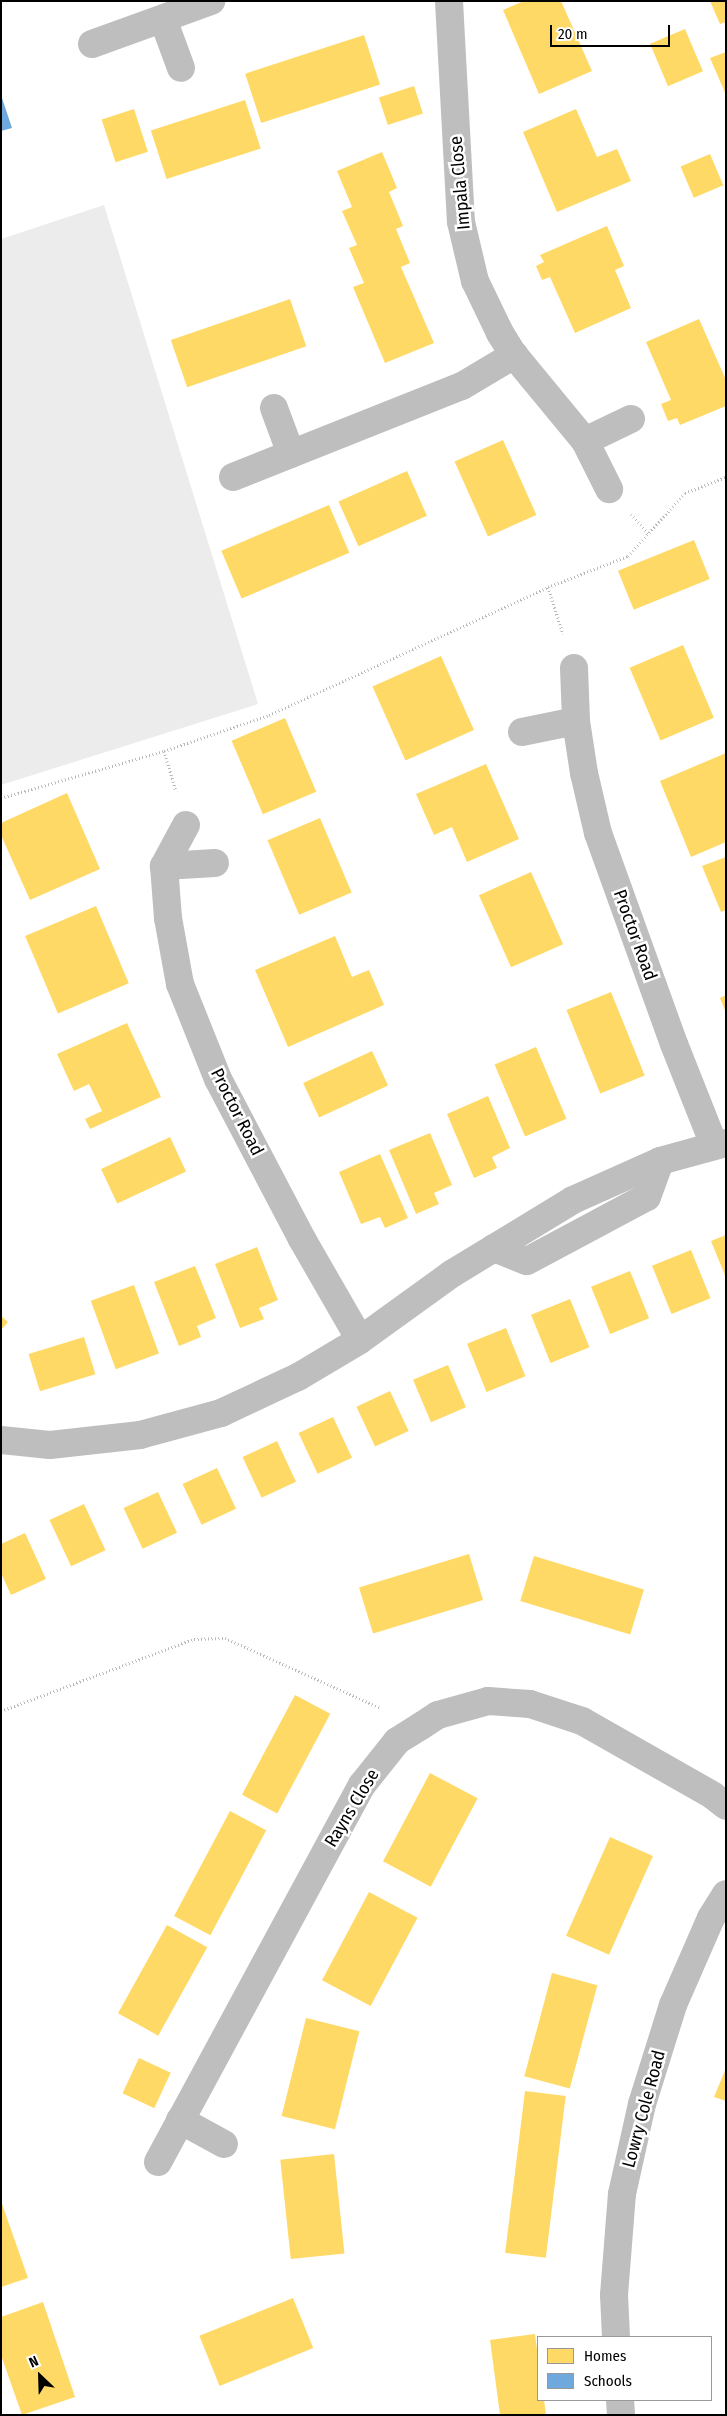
<!DOCTYPE html>
<html>
<head>
<meta charset="utf-8">
<style>
	body { margin:0 }
	#map { position:relative; width:727px; height:2416px; overflow:hidden; background:#fff; font-family:"Fira Sans Condensed",sans-serif }
	div>[style] { position:absolute }
	.green>* { inset:0; background:#ececec }
	.homes>* { inset:0; background:#ffd966; transform-origin:0 0 }
	.schools>* { inset:0; background:#6fa8dc }
	.path>* { height:3px; margin-top:-1.5px; transform-origin:0; background:repeating-linear-gradient(90deg,#b9b9b9 0 1px,transparent 0 3.5px) }
	.minor>* { height:28px; margin:-14px; padding:0 14px; transform-origin:14px; border-radius:14px; background:#bebebe }
	span { translate:-50% -50%; white-space:nowrap; text-align:center; line-height:1.15; -webkit-text-stroke:5px #fff; paint-order:stroke }
	.street-label { font-size:18px; color:#000 }
	.frame { position:absolute; inset:0; border:2px solid #000; pointer-events:none }
	.legend { position:absolute; left:537px; top:2336px; width:175px; height:65px; box-sizing:border-box; background:#fff; border:1px solid #999; margin:0; padding:6px 9px; list-style:none; font-size:15px; color:#000 }
	.legend li { display:flex; align-items:center; gap:10px; height:25px }
	.legend b { width:25px; border:1px solid #999 }
	.north { position:absolute; left:15px; top:2351px; width:50px; height:50px; -webkit-text-stroke:4px #fff; paint-order:stroke; rotate:336deg; font-size:14px; font-weight:700; line-height:20px; text-align:center; color:#000 }
	.north::after { content:''; display:block; margin:auto; width:18px; height:22px; background:#000; clip-path:polygon(50% 0,100% 100%,50% 72%,0 100%) }
	.scale { position:absolute; left:550px; top:25px; width:120px; height:22px; box-sizing:border-box; border:2px solid #000; border-top:0; padding-left:6px; font-size:15px; line-height:18px; white-space:nowrap; color:#000; -webkit-text-stroke:4px #fff; paint-order:stroke }
</style>
</head>
<body>
<div id="map">
	<div class="green">
		<div style="clip-path:polygon(104px 205px,258px 704px,1px 785px,1px 239px)"></div>
	</div>
	<div class="homes">
		<div style="clip-path:polygon(524px 1px,561px 1px,592px 71px,539px 94px,503px 10px)"></div>
		<div style="clip-path:polygon(710px 1px,726px 1px,726px 22px,720px 24px)"></div>
		<div style="left:685px;top:29px;width:46px;height:38px;rotate:67deg"></div>
		<div style="left:364px;top:35px;width:52px;height:125px;rotate:72deg"></div>
		<div style="clip-path:polygon(726px 52px,726px 95px,710px 58px)"></div>
		<div style="left:414px;top:86px;width:29px;height:37px;rotate:72deg"></div>
		<div style="left:245px;top:100px;width:51px;height:99px;rotate:72deg"></div>
		<div style="left:134px;top:109px;width:45px;height:34px;rotate:72deg"></div>
		<div style="clip-path:polygon(576px 109px,597px 157px,617px 149px,631px 181px,557px 212px,523px 132px)"></div>
		<div style="clip-path:polygon(382px 152px,397px 188px,389px 192px,403px 226px,396px 229px,410px 263px,401px 267px,434px 343px,385px 363px,353px 287px,364px 283px,349px 248px,357px 245px,342px 211px,352px 207px,337px 171px)"></div>
		<div style="left:710px;top:154px;width:34px;height:32px;rotate:67deg"></div>
		<div style="clip-path:polygon(607px 226px,624px 266px,615px 270px,631px 308px,575px 333px,550px 277px,542px 280px,536px 266px,544px 262px,540px 255px)"></div>
		<div style="left:290px;top:299px;width:50px;height:126px;rotate:71deg"></div>
		<div style="clip-path:polygon(699px 319px,726px 380px,726px 406px,680px 425px,677px 418px,668px 421px,661px 404px,671px 400px,646px 342px)"></div>
		<div style="left:503px;top:440px;width:82px;height:53px;rotate:66deg"></div>
		<div style="left:407px;top:471px;width:49px;height:75px;rotate:66deg"></div>
		<div style="left:329px;top:505px;width:52px;height:117px;rotate:67deg"></div>
		<div style="left:694px;top:540px;width:42px;height:82px;rotate:68deg"></div>
		<div style="left:683px;top:645px;width:79px;height:58px;rotate:67deg"></div>
		<div style="left:441px;top:656px;width:81px;height:75px;rotate:66deg"></div>
		<div style="left:285px;top:718px;width:80px;height:58px;rotate:67deg"></div>
		<div style="clip-path:polygon(726px 753px,726px 842px,691px 857px,660px 781px)"></div>
		<div style="clip-path:polygon(486px 764px,519px 839px,467px 862px,452px 827px,434px 835px,416px 794px)"></div>
		<div style="clip-path:polygon(67px 793px,100px 869px,30px 900px,1px 835px,1px 823px)"></div>
		<div style="left:320px;top:818px;width:81px;height:57px;rotate:67deg"></div>
		<div style="clip-path:polygon(726px 857px,726px 910px,721px 912px,702px 866px)"></div>
		<div style="left:531px;top:872px;width:79px;height:57px;rotate:66deg"></div>
		<div style="left:96px;top:906px;width:84px;height:77px;rotate:67deg"></div>
		<div style="clip-path:polygon(335px 936px,352px 977px,369px 970px,384px 1005px,288px 1047px,255px 970px)"></div>
		<div style="left:611px;top:992px;width:90px;height:48px;rotate:68deg"></div>
		<div style="clip-path:polygon(726px 995px,726px 1013px,720px 998px)"></div>
		<div style="clip-path:polygon(127px 1023px,161px 1097px,90px 1129px,85px 1119px,102px 1111px,89px 1084px,74px 1091px,57px 1054px)"></div>
		<div style="left:536px;top:1047px;width:78px;height:45px;rotate:67deg"></div>
		<div style="left:372px;top:1051px;width:38px;height:76px;rotate:65deg"></div>
		<div style="clip-path:polygon(488px 1096px,510px 1148px,492px 1157px,497px 1168px,474px 1178px,447px 1114px)"></div>
		<div style="clip-path:polygon(430px 1133px,452px 1185px,434px 1193px,439px 1204px,416px 1214px,389px 1150px)"></div>
		<div style="left:170px;top:1137px;width:38px;height:76px;rotate:65deg"></div>
		<div style="clip-path:polygon(380px 1154px,408px 1218px,385px 1228px,380px 1217px,361px 1224px,339px 1172px)"></div>
		<div style="clip-path:polygon(726px 1235px,726px 1278px,711px 1241px)"></div>
		<div style="clip-path:polygon(257px 1247px,278px 1300px,259px 1308px,264px 1319px,240px 1328px,215px 1264px)"></div>
		<div style="left:691px;top:1250px;width:52px;height:42px;rotate:68deg"></div>
		<div style="clip-path:polygon(195px 1266px,216px 1318px,197px 1326px,201px 1337px,179px 1346px,154px 1282px)"></div>
		<div style="left:630px;top:1271px;width:51px;height:42px;rotate:68deg"></div>
		<div style="left:134px;top:1285px;width:73px;height:46px;rotate:70deg"></div>
		<div style="left:570px;top:1299px;width:52px;height:42px;rotate:68deg"></div>
		<div style="clip-path:polygon(1px 1316px,8px 1322px,1px 1330px)"></div>
		<div style="left:506px;top:1328px;width:52px;height:42px;rotate:68deg"></div>
		<div style="left:84px;top:1337px;width:39px;height:58px;rotate:73deg"></div>
		<div style="left:448px;top:1365px;width:46px;height:38px;rotate:67deg"></div>
		<div style="left:390px;top:1391px;width:44px;height:37px;rotate:65deg"></div>
		<div style="left:333px;top:1417px;width:45px;height:38px;rotate:65deg"></div>
		<div style="left:277px;top:1441px;width:45px;height:38px;rotate:65deg"></div>
		<div style="left:217px;top:1468px;width:45px;height:38px;rotate:65deg"></div>
		<div style="left:158px;top:1492px;width:45px;height:38px;rotate:65deg"></div>
		<div style="left:84px;top:1504px;width:51px;height:38px;rotate:65deg"></div>
		<div style="clip-path:polygon(25px 1533px,46px 1579px,11px 1595px,1px 1573px,1px 1544px)"></div>
		<div style="left:469px;top:1554px;width:48px;height:115px;rotate:73deg"></div>
		<div style="left:534px;top:1556px;width:115px;height:47px;rotate:17deg"></div>
		<div style="left:295px;top:1695px;width:40px;height:113px;rotate:28deg"></div>
		<div style="left:430px;top:1773px;width:54px;height:100px;rotate:28deg"></div>
		<div style="left:230px;top:1811px;width:41px;height:119px;rotate:28deg"></div>
		<div style="left:610px;top:1837px;width:47px;height:108px;rotate:24deg"></div>
		<div style="left:369px;top:1892px;width:55px;height:100px;rotate:28deg"></div>
		<div style="left:167px;top:1925px;width:46px;height:101px;rotate:29deg"></div>
		<div style="left:552px;top:1973px;width:47px;height:107px;rotate:15deg"></div>
		<div style="left:306px;top:2018px;width:55px;height:101px;rotate:14deg"></div>
		<div style="left:139px;top:2058px;width:35px;height:39px;rotate:25deg"></div>
		<div style="clip-path:polygon(726px 2068px,726px 2101px,714px 2097px)"></div>
		<div style="left:525px;top:2091px;width:41px;height:163px;rotate:7deg"></div>
		<div style="left:334px;top:2154px;width:100px;height:54px;rotate:84deg"></div>
		<div style="clip-path:polygon(1px 2201px,28px 2278px,1px 2287px)"></div>
		<div style="left:293px;top:2298px;width:54px;height:101px;rotate:68deg"></div>
		<div style="clip-path:polygon(43px 2302px,75px 2397px,22px 2415px,1px 2355px,1px 2317px)"></div>
		<div style="clip-path:polygon(535px 2334px,538px 2357px,538px 2400px,544px 2400px,546px 2415px,500px 2415px,490px 2340px)"></div>
	</div>
	<div class="schools">
		<div style="clip-path:polygon(1px 95px,12px 128px,1px 131px)"></div>
	</div>
	<div class="path">
		<div style="left:631px;top:514px;width:27px;rotate:48deg"></div>
		<div style="left:548px;top:587px;width:49px;rotate:72.3deg"></div>
		<div style="left:164px;top:751px;width:42px;rotate:73.3deg"></div>
		<div style="left:1px;top:798px;width:170px;rotate:-16.1deg"></div>
		<div style="left:164px;top:751px;width:111px;rotate:-18.9deg"></div>
		<div style="left:269px;top:715px;width:307px;rotate:-24.6deg"></div>
		<div style="left:548px;top:587px;width:86px;rotate:-21.2deg"></div>
		<div style="left:628px;top:556px;width:85px;rotate:-47.9deg"></div>
		<div style="left:685px;top:493px;width:44px;rotate:-21.3deg"></div>
		<div style="left:1px;top:1711px;width:206px;rotate:-20.5deg"></div>
		<div style="left:194px;top:1639px;width:31px;rotate:-2deg"></div>
		<div style="left:225px;top:1638px;width:171px;rotate:24.2deg"></div>
	</div>
	<div class="minor">
		<div style="left:449px;top:1px;width:221px;rotate:86.9deg"></div>
		<div style="left:461px;top:222px;width:61px;rotate:76.7deg"></div>
		<div style="left:475px;top:281px;width:58px;rotate:64.3deg"></div>
		<div style="left:500px;top:333px;width:26px;rotate:58deg"></div>
		<div style="left:514px;top:355px;width:112px;rotate:50.5deg"></div>
		<div style="left:585px;top:441px;width:54px;rotate:63.4deg"></div>
		<div style="left:163px;top:19px;width:52px;rotate:69.8deg"></div>
		<div style="left:92px;top:44px;width:127px;rotate:-19.9deg"></div>
		<div style="left:274px;top:408px;width:49px;rotate:69.7deg"></div>
		<div style="left:585px;top:441px;width:51px;rotate:-25.6deg"></div>
		<div style="left:233px;top:477px;width:246px;rotate:-21.7deg"></div>
		<div style="left:462px;top:386px;width:61px;rotate:-30.8deg"></div>
		<div style="left:574px;top:668px;width:53px;rotate:87.8deg"></div>
		<div style="left:576px;top:721px;width:53px;rotate:81.3deg"></div>
		<div style="left:584px;top:773px;width:62px;rotate:76.9deg"></div>
		<div style="left:598px;top:833px;width:224px;rotate:70.2deg"></div>
		<div style="left:674px;top:1044px;width:109px;rotate:68.4deg"></div>
		<div style="left:522px;top:732px;width:55px;rotate:-11.5deg"></div>
		<div style="left:186px;top:825px;width:47px;rotate:118.2deg"></div>
		<div style="left:164px;top:866px;width:52px;rotate:85.6deg"></div>
		<div style="left:168px;top:918px;width:67px;rotate:79.7deg"></div>
		<div style="left:180px;top:984px;width:102px;rotate:68.2deg"></div>
		<div style="left:218px;top:1079px;width:181px;rotate:62.3deg"></div>
		<div style="left:302px;top:1239px;width:116px;rotate:60.1deg"></div>
		<div style="left:164px;top:866px;width:51px;rotate:-3.4deg"></div>
		<div style="left:494px;top:1248px;width:35px;rotate:22deg"></div>
		<div style="left:527px;top:1261px;width:136px;rotate:-28.1deg"></div>
		<div style="left:647px;top:1197px;width:38px;rotate:-70deg"></div>
		<div style="left:1px;top:1440px;width:49px;rotate:5.8deg"></div>
		<div style="left:50px;top:1445px;width:91px;rotate:-6.3deg"></div>
		<div style="left:140px;top:1435px;width:84px;rotate:-15.2deg"></div>
		<div style="left:221px;top:1413px;width:85px;rotate:-25.1deg"></div>
		<div style="left:298px;top:1377px;width:72px;rotate:-30.8deg"></div>
		<div style="left:360px;top:1340px;width:115px;rotate:-35.8deg"></div>
		<div style="left:453px;top:1273px;width:140px;rotate:-31.3deg"></div>
		<div style="left:573px;top:1200px;width:95px;rotate:-24.1deg"></div>
		<div style="left:660px;top:1161px;width:68px;rotate:-15.3deg"></div>
		<div style="left:180px;top:2120px;width:50px;rotate:28.6deg"></div>
		<div style="left:158px;top:2162px;width:429px;rotate:-61.6deg"></div>
		<div style="left:362px;top:1785px;width:56px;rotate:-51.5deg"></div>
		<div style="left:397px;top:1741px;width:28px;rotate:-32deg"></div>
		<div style="left:421px;top:1726px;width:20px;rotate:-33deg"></div>
		<div style="left:438px;top:1715px;width:52px;rotate:-15.6deg"></div>
		<div style="left:488px;top:1701px;width:42px;rotate:4.1deg"></div>
		<div style="left:530px;top:1704px;width:55px;rotate:18.1deg"></div>
		<div style="left:582px;top:1721px;width:150px;rotate:29.6deg"></div>
		<div style="left:712px;top:1795px;width:18px;rotate:38deg"></div>
		<div style="left:616px;top:2337px;width:42px;rotate:-92.7deg"></div>
		<div style="left:614px;top:2295px;width:101px;rotate:-85.5deg"></div>
		<div style="left:622px;top:2194px;width:92px;rotate:-77.5deg"></div>
		<div style="left:642px;top:2104px;width:104px;rotate:-72.6deg"></div>
		<div style="left:673px;top:2005px;width:95px;rotate:-66.4deg"></div>
		<div style="left:711px;top:1918px;width:28px;rotate:-58deg"></div>
		<div style="left:620px;top:2400px;width:15px;rotate:86deg"></div>
	</div>
	<div class="street-label">
		<span style="left:460px;top:183px;rotate:-95deg">Impala Close</span>
		<span style="left:635px;top:935px;rotate:70deg">Proctor Road</span>
		<span style="left:237px;top:1112px;rotate:63deg">Proctor Road</span>
		<span style="left:352px;top:1808px;rotate:-59deg">Rayns Close</span>
		<span style="left:644px;top:2109px;rotate:-75deg">Lowry Cole Road</span>
	</div>
	<div class="frame"></div>
	<ul class="legend">
	<li><b style="height:14px;background:#ffd966"></b>Homes</li>
	<li><b style="height:14px;background:#6fa8dc"></b>Schools</li>
	</ul>
	<div class="north">N</div>
	<div class="scale">20 m</div>
</div>
</body>
</html>
